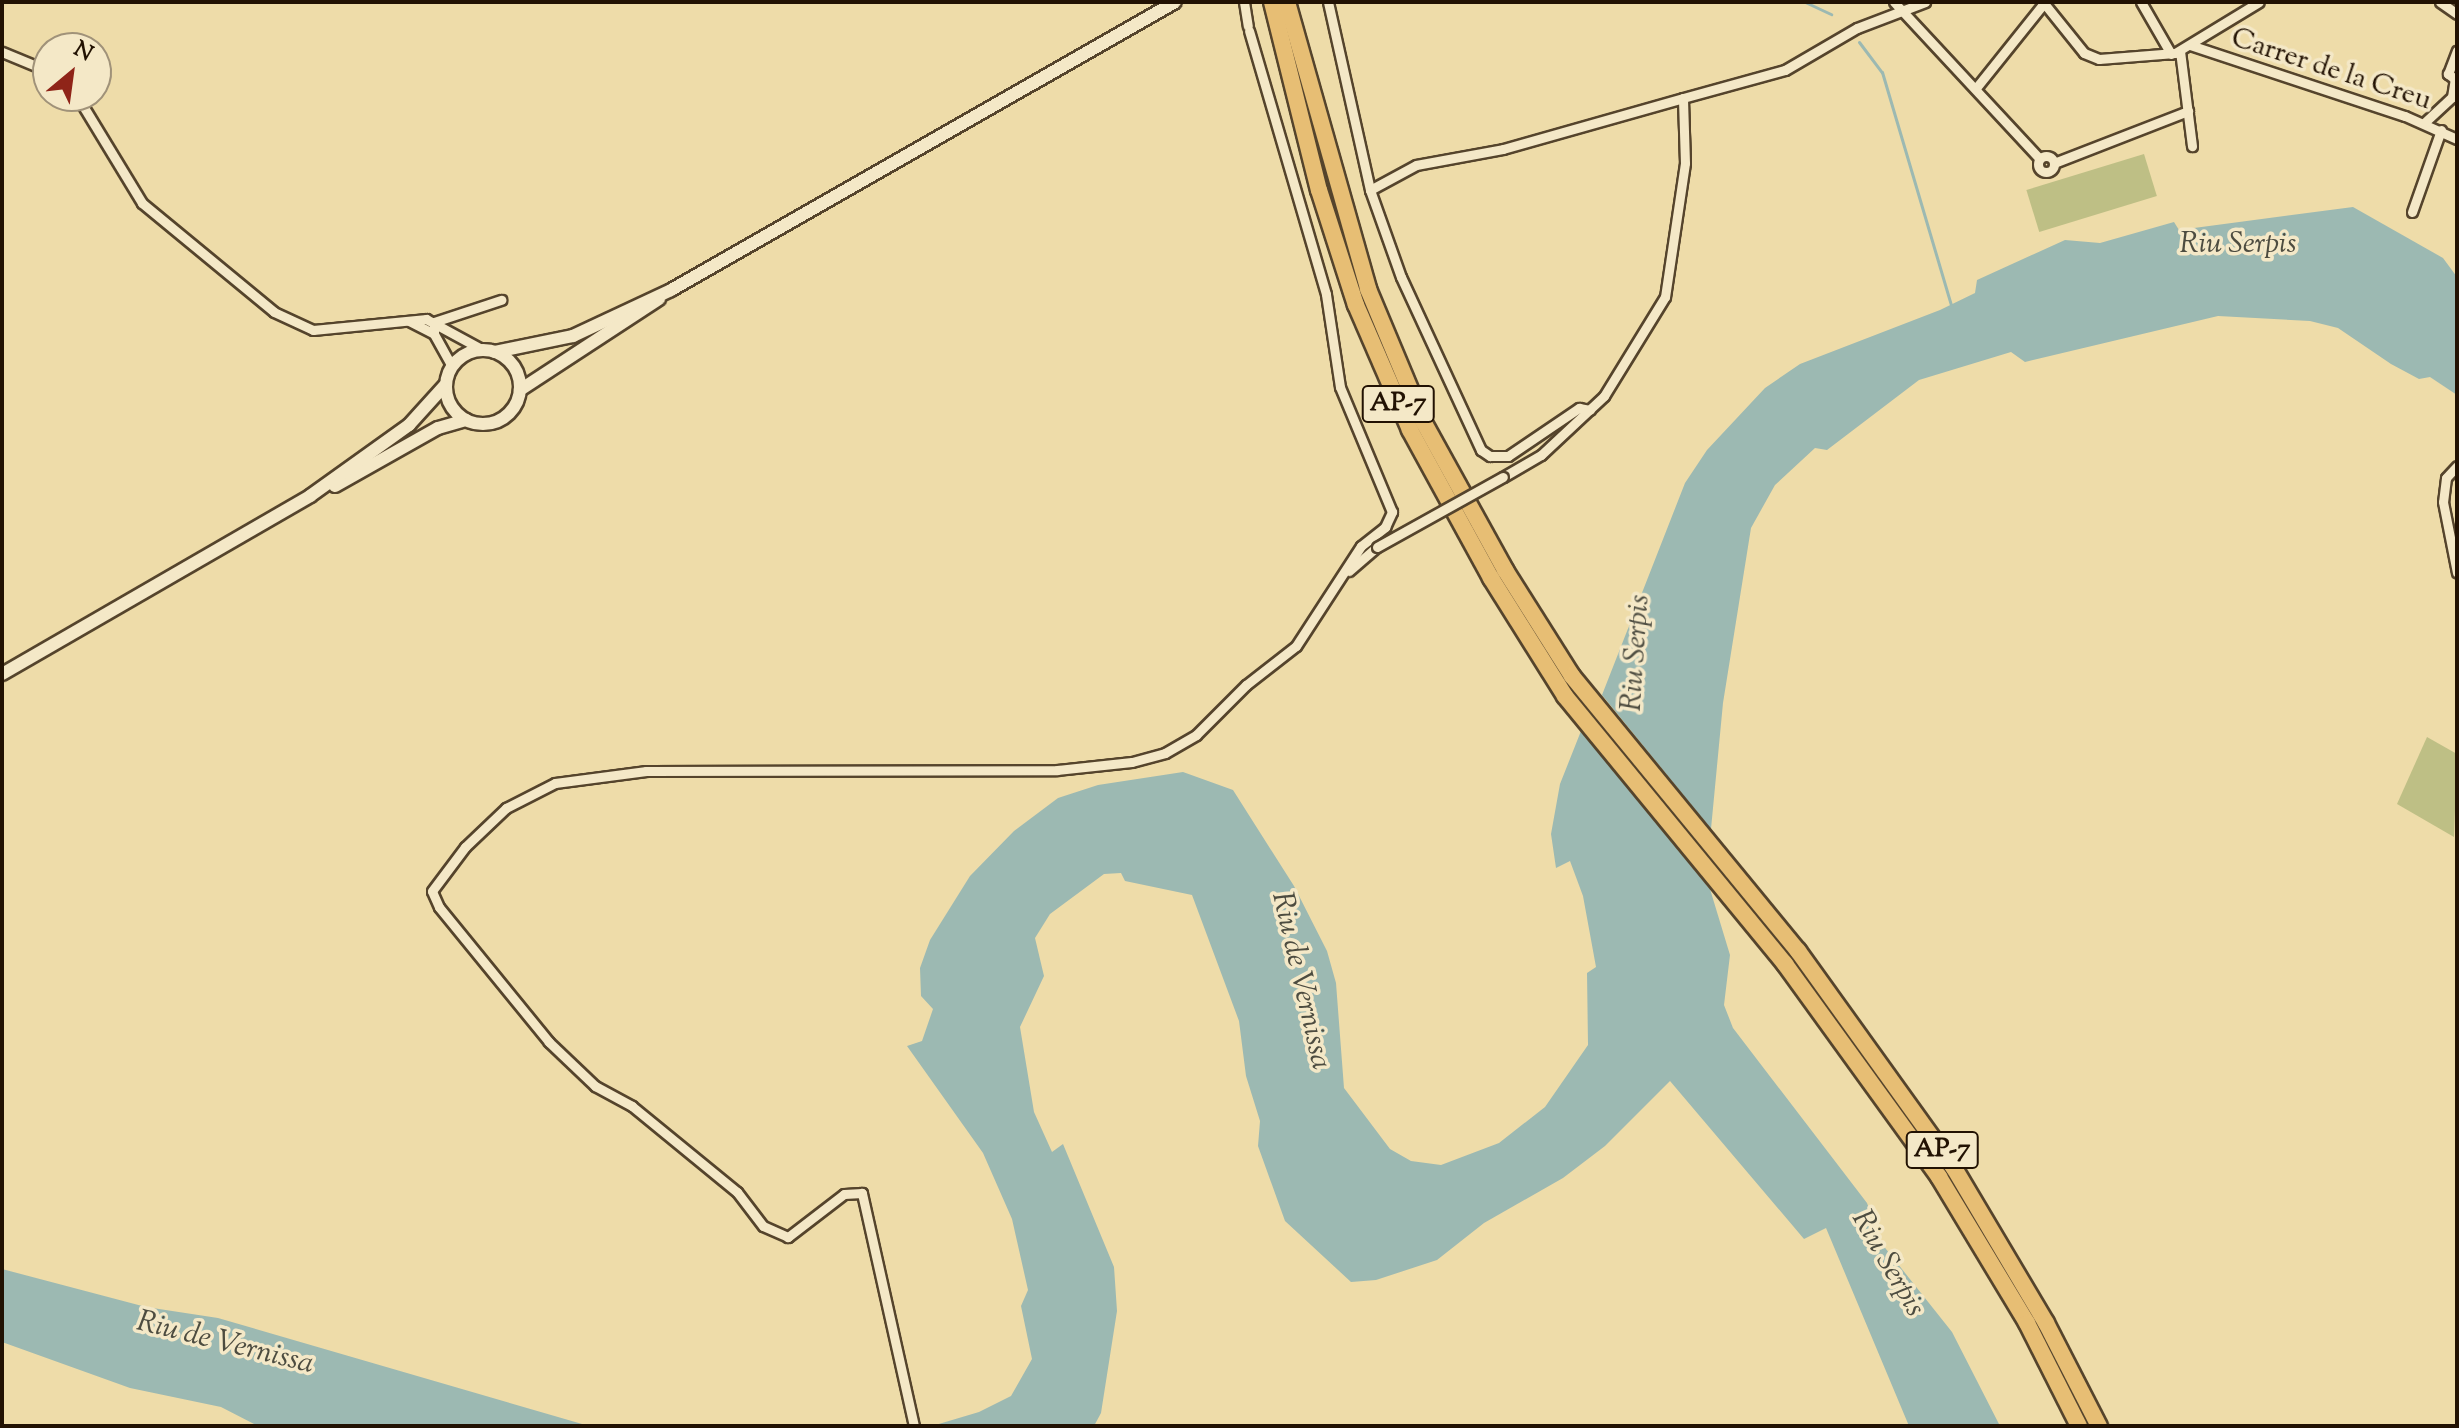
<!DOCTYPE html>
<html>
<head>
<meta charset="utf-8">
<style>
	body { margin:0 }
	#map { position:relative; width:2459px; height:1428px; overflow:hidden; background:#eedca9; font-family:"Sorts Mill Goudy",serif }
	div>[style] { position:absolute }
	.green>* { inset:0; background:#bebf85; transform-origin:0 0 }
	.water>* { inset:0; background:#9cb9b2 }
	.stream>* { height:3px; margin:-1.5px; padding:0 1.5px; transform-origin:1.5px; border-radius:1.5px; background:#9cb9b2 }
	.roads { filter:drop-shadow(2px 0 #55442c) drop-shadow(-2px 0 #55442c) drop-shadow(0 2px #55442c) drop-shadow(0 -2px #55442c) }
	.minor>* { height:9px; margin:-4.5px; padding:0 4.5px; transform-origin:4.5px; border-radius:4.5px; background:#f4e8c7 }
	.minor>.ring { margin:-4.5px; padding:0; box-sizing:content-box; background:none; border:9px solid #f4e8c7; border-radius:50% }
	.secondary>* { height:12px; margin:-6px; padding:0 6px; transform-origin:6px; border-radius:6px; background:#f4e8c7 }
	.secondary>.ring { margin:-6px; padding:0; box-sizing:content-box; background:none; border:12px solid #f4e8c7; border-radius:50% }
	.motorway>* { height:16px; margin:-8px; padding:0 8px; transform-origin:8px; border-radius:8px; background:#e7be74 }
	.bridges { filter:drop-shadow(2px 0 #55442c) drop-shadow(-2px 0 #55442c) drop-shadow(0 2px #55442c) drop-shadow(0 -2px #55442c) }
	.minor-bridge>* { height:9px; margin:-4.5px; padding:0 4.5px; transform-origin:4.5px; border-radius:4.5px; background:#f4e8c7 }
	span { translate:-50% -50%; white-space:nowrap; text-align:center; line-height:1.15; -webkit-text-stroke:7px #f4e8c7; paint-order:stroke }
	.shield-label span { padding:2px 6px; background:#f4e8c7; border:2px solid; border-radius:6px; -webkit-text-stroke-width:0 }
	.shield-label { font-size:26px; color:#221203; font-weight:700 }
	.street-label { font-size:28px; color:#221203 }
	.water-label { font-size:30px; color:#4d4c40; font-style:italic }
	.frame { position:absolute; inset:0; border:4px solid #221203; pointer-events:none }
	.north { position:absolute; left:32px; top:32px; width:80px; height:80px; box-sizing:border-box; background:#f4e8c7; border:2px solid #a09279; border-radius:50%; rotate:29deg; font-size:22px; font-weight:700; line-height:32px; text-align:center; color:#221203 }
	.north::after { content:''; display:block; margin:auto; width:28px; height:36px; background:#8f2418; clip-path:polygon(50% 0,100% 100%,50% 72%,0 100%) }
</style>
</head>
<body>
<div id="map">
	<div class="green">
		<div style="left:2144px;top:154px;width:44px;height:123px;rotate:73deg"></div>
		<div style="clip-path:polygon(2427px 737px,2457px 754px,2454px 837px,2397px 804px)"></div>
	</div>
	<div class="water">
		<div style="clip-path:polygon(2353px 207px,2443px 258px,2457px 277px,2457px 395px,2430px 377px,2419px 379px,2391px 364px,2338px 328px,2310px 321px,2218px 316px,2025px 362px,2011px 352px,1919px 380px,1827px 450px,1815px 448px,1775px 485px,1751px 528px,1723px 703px,1711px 829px,1602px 695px,1685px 483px,1707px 450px,1765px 388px,1800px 364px,1940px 310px,1975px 293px,1977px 280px,2065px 240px,2100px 243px,2174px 222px,2179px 230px)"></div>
		<div style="clip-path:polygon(1581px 731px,1710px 889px,1730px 955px,1724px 1005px,1733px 1028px,1867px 1203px,1882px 1244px,1952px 1332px,2000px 1426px,1909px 1426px,1826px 1228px,1804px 1239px,1670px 1081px,1605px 1146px,1563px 1178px,1484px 1223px,1437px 1260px,1376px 1280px,1351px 1282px,1285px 1221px,1258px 1146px,1260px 1121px,1246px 1076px,1239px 1021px,1192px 895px,1125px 881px,1121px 873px,1104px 874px,1050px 914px,1035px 938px,1044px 976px,1020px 1027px,1034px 1112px,1052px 1152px,1063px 1144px,1114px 1267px,1117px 1311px,1101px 1413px,1094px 1426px,932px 1426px,979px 1412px,1011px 1396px,1032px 1359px,1021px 1306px,1028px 1290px,1012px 1219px,983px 1153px,907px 1046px,922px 1041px,933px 1009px,921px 996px,920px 968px,930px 940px,970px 876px,1014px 831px,1058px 798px,1098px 785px,1183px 772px,1233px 790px,1294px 886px,1327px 951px,1336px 983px,1344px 1088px,1390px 1149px,1411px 1161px,1441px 1165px,1499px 1143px,1545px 1107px,1588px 1045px,1587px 973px,1596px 967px,1583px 896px,1570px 861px,1556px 868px,1551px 834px,1560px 784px)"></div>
		<div style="clip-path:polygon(2px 1269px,146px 1307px,218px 1318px,589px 1426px,258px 1426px,221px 1407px,130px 1388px,2px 1342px)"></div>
	</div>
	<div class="stream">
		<div style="left:1805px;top:2px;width:29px;rotate:25deg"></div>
		<div style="left:1859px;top:42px;width:38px;rotate:53deg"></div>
		<div style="left:1882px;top:72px;width:246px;rotate:73.5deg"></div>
	</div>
	<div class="roads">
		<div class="minor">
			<div style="left:1244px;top:2px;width:24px;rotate:81deg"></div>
			<div style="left:1328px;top:2px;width:193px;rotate:77.4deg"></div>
			<div style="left:1370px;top:190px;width:92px;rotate:70.4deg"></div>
			<div style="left:1401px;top:277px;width:191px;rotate:65.2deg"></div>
			<div style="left:1481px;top:450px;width:11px;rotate:34deg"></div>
			<div style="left:1490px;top:456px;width:18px"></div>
			<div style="left:1508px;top:456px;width:86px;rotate:-34.1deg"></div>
			<div style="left:1579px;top:408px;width:11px;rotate:10deg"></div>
			<div style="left:1894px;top:2px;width:214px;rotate:47.1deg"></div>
			<div style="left:2043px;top:2px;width:65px;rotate:51.2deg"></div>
			<div style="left:2084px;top:53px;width:16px;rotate:22deg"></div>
			<div style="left:2099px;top:59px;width:76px;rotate:-4.5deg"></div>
			<div style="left:2175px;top:53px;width:98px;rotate:-31.3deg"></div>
			<div style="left:2141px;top:2px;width:60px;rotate:60deg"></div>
			<div style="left:2440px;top:2px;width:21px;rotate:35deg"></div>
			<div style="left:2190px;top:45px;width:226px;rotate:18.3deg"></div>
			<div style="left:2405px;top:116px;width:57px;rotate:23.9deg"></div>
			<div style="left:2180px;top:51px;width:96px;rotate:82.8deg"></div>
			<div style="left:2px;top:52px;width:50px;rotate:22.4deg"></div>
			<div style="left:1976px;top:88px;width:110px;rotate:-51.3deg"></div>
			<div style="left:77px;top:96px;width:125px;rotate:58.7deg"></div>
			<div style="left:142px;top:203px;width:171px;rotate:39.5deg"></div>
			<div style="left:274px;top:312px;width:43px;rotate:24.8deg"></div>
			<div style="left:313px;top:330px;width:114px;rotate:-5.6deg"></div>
			<div style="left:426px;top:319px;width:65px;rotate:28.5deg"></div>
			<div style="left:2424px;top:123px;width:38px;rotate:-43deg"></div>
			<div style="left:2452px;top:97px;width:18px;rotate:-81deg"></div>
			<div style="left:2455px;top:79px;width:9px;rotate:-144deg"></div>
			<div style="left:2448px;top:74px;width:25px;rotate:-69deg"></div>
			<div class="ring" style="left:2038px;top:156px;width:7px;height:7px"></div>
			<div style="left:2054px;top:163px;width:144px;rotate:-21.2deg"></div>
			<div style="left:1370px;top:190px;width:52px;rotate:-28.5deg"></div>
			<div style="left:1416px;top:165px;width:88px;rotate:-10.4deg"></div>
			<div style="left:1503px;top:149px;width:187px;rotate:-15.8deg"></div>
			<div style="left:2412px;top:212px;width:87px;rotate:-70.5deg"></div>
			<div style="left:409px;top:321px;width:28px;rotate:27deg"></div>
			<div style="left:434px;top:322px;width:71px;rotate:-18.2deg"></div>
			<div style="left:434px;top:322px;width:12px;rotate:90deg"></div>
			<div style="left:434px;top:334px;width:37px;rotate:61deg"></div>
			<div style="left:2457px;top:466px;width:16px;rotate:133deg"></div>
			<div style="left:2446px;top:478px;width:24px;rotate:97deg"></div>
			<div style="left:2443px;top:502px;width:72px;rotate:78.8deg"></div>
			<div style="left:1503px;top:477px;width:44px;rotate:-30.1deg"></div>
			<div style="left:1541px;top:455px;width:86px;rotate:-43.1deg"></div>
			<div style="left:1604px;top:396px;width:116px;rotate:-58.4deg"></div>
			<div style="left:1665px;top:297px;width:135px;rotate:-81.5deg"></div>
			<div style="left:1685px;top:163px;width:65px;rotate:-91.8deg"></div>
			<div style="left:1683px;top:98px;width:106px;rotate:-15.4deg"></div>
			<div style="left:1785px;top:70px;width:83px;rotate:-30.3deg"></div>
			<div style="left:1857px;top:28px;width:73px;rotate:-20.9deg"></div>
			<div style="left:1349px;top:571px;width:37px;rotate:-41deg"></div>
			<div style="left:914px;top:1426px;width:239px;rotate:-102.6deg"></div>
			<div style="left:862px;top:1193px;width:18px;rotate:177deg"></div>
			<div style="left:844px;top:1194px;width:71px;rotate:142.5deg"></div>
			<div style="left:788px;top:1237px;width:27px;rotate:-156deg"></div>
			<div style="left:763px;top:1226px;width:43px;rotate:-127.4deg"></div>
			<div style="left:737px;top:1192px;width:136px;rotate:-140.7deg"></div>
			<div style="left:632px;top:1106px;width:42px;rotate:-151.6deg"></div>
			<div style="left:595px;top:1086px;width:64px;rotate:-136.3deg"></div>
			<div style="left:549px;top:1042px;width:174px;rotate:-129.2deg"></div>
			<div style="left:439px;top:907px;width:17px;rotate:-114deg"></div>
			<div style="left:432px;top:891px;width:55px;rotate:-53.1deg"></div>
			<div style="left:465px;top:847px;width:57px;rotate:-43.6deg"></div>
			<div style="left:506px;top:808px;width:55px;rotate:-27deg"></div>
			<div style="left:555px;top:783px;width:92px;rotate:-7.5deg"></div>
			<div style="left:646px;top:771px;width:411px;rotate:-0.1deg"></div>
			<div style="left:1057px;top:770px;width:75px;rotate:-6.1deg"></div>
			<div style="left:1132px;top:762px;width:34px;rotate:-15deg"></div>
			<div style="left:1165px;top:753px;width:36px;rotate:-30deg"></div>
			<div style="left:1196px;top:735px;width:71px;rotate:-45deg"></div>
			<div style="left:1246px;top:685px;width:63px;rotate:-38deg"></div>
			<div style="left:1296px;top:646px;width:119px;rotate:-57deg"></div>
			<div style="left:1361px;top:546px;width:31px;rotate:-38deg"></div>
			<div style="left:1385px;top:527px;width:17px;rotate:-65deg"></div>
			<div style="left:1392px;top:512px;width:135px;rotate:-112.6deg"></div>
			<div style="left:1340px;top:387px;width:94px;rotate:-98.6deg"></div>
			<div style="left:1326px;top:294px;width:274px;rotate:-106.3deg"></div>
		</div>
		<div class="secondary">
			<div class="ring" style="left:446px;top:350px;width:62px;height:62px"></div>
			<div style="left:495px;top:352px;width:80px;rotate:-11.6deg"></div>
			<div style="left:573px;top:336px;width:108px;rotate:-25.1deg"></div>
			<div style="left:671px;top:290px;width:580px;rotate:-29.74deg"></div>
			<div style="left:520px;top:390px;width:166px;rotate:-33.2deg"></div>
			<div style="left:335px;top:486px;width:118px;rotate:-29.4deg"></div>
			<div style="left:438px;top:428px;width:29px;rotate:-16deg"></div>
			<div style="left:2px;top:674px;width:356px;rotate:-30deg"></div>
			<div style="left:310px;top:496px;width:122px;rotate:-35.6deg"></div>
			<div style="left:409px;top:425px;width:55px;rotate:-47.9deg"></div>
		</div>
		<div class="motorway">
			<div style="left:1272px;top:2px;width:194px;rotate:76deg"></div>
			<div style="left:1319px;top:190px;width:121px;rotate:72.2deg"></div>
			<div style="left:1356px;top:305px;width:136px;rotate:66.6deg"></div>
			<div style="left:1410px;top:430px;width:169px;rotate:61.3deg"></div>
			<div style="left:1491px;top:578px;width:139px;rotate:57.9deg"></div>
			<div style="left:1565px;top:696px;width:347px;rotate:50.6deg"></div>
			<div style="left:1785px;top:964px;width:263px;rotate:54.1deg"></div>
			<div style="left:1939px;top:1177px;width:170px;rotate:58.9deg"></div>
			<div style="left:2027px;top:1323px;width:115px;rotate:63.2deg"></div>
			<div style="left:1287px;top:2px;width:298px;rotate:74.2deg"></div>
			<div style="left:1368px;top:289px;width:145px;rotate:67.3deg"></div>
			<div style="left:1424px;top:423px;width:168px;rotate:61.1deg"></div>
			<div style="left:1505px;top:570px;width:125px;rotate:57.7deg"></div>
			<div style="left:1572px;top:676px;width:356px;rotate:50.6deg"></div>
			<div style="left:1798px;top:951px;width:267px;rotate:54.3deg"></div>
			<div style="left:1954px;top:1168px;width:180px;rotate:59.3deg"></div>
			<div style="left:2046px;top:1323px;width:116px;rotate:62.8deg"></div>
		</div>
	</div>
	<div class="bridges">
		<div class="minor-bridge">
			<div style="left:1377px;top:547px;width:144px;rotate:-29.1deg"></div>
		</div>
	</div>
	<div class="shield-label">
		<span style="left:1398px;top:404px">AP-7</span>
		<span style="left:1942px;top:1150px">AP-7</span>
	</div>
	<div class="street-label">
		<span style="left:2331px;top:70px;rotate:18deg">Carrer de la Creu</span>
	</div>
	<div class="water-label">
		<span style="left:2238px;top:245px">Riu Serpis</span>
		<span style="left:1637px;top:653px;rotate:-86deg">Riu Serpis</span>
		<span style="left:1300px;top:981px;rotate:77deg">Riu de Vernissa</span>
		<span style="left:1887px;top:1264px;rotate:60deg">Riu Serpis</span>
		<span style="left:225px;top:1344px;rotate:14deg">Riu de Vernissa</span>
	</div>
	<div class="frame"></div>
	<div class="north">N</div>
</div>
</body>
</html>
